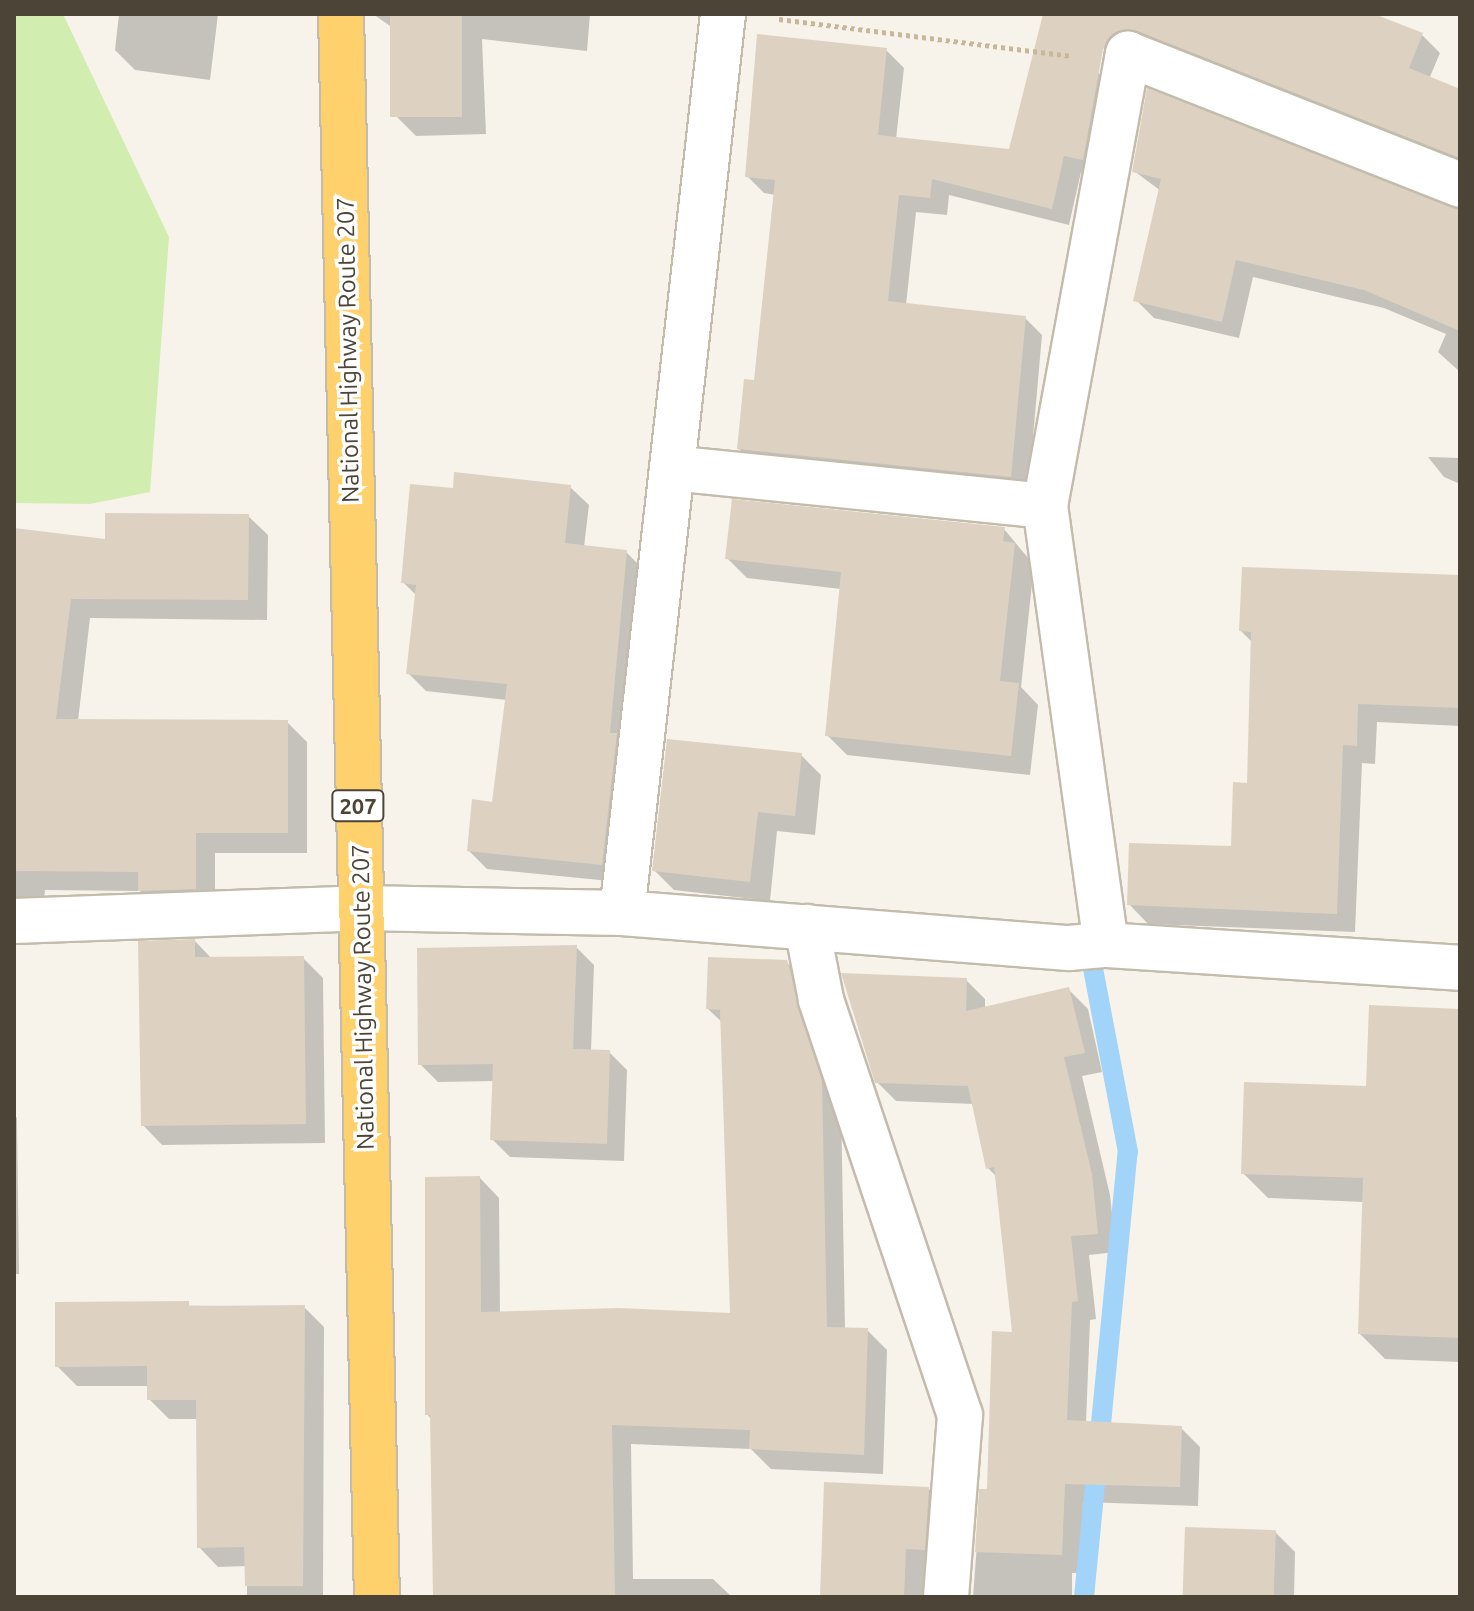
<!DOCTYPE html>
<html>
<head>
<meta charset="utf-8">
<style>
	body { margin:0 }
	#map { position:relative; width:1474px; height:1611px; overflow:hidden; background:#f7f3ea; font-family:Ubuntu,sans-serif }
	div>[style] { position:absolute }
	.green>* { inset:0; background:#d1eeb0 }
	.shadow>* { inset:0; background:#0003 }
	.stream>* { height:20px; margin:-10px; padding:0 10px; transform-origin:10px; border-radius:10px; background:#a2d3f8 }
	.building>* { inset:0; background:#ddd2c1; transform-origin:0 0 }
	.path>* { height:5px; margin-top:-2.5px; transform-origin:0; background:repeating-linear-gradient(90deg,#c7b89b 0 4px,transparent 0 8px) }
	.roads { filter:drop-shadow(2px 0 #c3bcac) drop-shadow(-2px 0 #c3bcac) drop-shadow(0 2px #c3bcac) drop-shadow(0 -2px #c3bcac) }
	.minor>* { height:44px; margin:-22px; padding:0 22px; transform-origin:22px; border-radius:22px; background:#fff }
	.highway>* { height:44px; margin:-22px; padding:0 22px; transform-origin:22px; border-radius:22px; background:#ffd16d }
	span { translate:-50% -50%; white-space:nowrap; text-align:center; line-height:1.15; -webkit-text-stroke:7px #fff; paint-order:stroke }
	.shield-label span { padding:2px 6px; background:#fff; border:2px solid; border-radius:6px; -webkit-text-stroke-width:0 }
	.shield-label { font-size:22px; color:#4c4437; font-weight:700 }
	.street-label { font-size:24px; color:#4c4437 }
	.frame { position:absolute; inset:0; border:16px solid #4c4437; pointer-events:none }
</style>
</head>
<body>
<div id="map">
	<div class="green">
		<div style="clip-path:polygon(14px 14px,63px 14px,169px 237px,150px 492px,90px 504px,14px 503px)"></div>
	</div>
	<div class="shadow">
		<div style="clip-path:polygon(119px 14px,218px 14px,210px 80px,135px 70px,115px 50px)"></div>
		<div style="clip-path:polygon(373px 14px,590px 14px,587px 51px,482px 39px,486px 134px,416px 136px,396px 116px,393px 28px)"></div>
		<div style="clip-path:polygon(1050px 14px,1369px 14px,1422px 35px,1440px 53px,1429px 79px,1460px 91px,1460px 168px,1059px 22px)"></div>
		<div style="clip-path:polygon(886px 50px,904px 68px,896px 139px,1011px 151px,1098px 73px,1116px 91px,1100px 177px,1081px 172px,1069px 225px,949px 195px,947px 215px,916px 212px,906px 305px,1025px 318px,1042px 335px,1028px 494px,756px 466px,739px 449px,755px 382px,776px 195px,764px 193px,747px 176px)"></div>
		<div style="clip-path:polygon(1134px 171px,1460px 209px,1460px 372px,1438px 352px,1446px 334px,1384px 308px,1253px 277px,1239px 338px,1154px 318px,1136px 300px,1161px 191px)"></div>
		<div style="clip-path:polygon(1428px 457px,1460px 458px,1460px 523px,1458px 483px,1444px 477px)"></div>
		<div style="clip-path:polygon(570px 487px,589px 505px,584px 547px,626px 552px,644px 570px,620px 882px,487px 869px,469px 851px,494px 805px,507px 700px,426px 691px,408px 673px,417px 596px,403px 582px,454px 490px)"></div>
		<div style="clip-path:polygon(248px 516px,268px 535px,267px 620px,90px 618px,78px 721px,287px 722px,307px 742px,307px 853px,215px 853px,215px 908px,160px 910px,140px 891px,45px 890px,44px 900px,14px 897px,14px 530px,107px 541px)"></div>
		<div style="clip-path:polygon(1004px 529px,1034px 565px,1021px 687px,1038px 705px,1030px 775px,847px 755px,827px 735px,841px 589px,747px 578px,727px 558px)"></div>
		<div style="clip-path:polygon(1460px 577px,1460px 726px,1377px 722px,1375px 764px,1362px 763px,1355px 932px,1148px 924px,1129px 904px,1233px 848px,1249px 785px,1253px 643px,1241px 631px)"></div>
		<div style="clip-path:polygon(801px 755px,821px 775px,815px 835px,777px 831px,770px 901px,674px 890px,654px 870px)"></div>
		<div style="clip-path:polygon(195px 941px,212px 959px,303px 958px,323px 978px,325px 1143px,162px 1145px,143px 1125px)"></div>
		<div style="clip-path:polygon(576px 947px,594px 965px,591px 1052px,609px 1052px,627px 1070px,624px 1161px,510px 1157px,492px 1139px,494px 1081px,438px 1082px,420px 1064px)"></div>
		<div style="clip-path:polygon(786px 962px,806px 982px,841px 1102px,845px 1330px,867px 1330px,887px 1350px,883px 1474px,771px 1469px,751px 1449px,631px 1444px,633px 1579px,713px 1579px,732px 1597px,435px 1597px,432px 1420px,427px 1414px,480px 1178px,499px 1198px,500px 1314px,732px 1315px,723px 1023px,708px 1009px)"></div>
		<div style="clip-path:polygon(966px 980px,985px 999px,985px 1009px,1069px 990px,1088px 1009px,1102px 1072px,1082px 1076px,1110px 1195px,1116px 1252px,1089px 1255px,1096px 1319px,1090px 1320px,1086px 1423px,1181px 1428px,1200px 1447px,1198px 1506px,1083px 1502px,1081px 1573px,1072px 1573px,1072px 1597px,973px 1597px,981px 1491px,989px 1491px,1015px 1334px,997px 1177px,988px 1168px,974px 1104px,896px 1101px,877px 1082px)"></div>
		<div style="clip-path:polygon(1460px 1011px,1460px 1362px,1385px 1359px,1360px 1334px,1364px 1202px,1268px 1198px,1243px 1173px,1368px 1088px)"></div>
		<div style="clip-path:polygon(14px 1115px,17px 1118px,19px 1274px,14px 1274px)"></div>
		<div style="clip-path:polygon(57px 1304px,304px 1307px,324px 1327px,323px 1597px,247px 1597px,247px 1566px,218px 1567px,199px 1547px,198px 1419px,169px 1419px,149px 1399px,149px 1386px,77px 1386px,57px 1366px)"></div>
		<div style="clip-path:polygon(929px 1489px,948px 1508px,943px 1597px,822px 1597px)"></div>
		<div style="clip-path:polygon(1275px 1532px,1295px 1552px,1294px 1597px,1184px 1597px)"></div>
	</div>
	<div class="stream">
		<div style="left:1084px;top:1597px;width:447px;rotate:-84.4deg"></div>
		<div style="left:1128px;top:1152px;width:213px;rotate:-100.8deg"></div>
	</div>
	<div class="building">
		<div style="left:390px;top:14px;width:72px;height:103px"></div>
		<div style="clip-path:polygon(1043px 14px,1374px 14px,1423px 33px,1409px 68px,1460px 89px,1460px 158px,1137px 31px,1122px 30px,1103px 49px,1083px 160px,1064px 156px,1052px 209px,932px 179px,930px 198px,899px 195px,888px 301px,1026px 316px,1011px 477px,737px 449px,744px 379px,754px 380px,775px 180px,745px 177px,757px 34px,887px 48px,878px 135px,1009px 149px)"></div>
		<div style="clip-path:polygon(1147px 88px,1460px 209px,1460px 331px,1364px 290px,1236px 260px,1222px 322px,1133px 301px,1161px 179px,1132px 172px)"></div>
		<div style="clip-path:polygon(454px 472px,571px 485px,565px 543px,627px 550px,610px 733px,617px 733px,602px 865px,467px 851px,472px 799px,492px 802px,507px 684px,406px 674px,416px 585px,401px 583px,410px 484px,453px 488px)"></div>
		<div style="clip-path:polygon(732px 499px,1005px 527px,1003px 541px,1015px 543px,1000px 681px,1019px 683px,1011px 756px,825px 736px,841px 572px,725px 559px)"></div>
		<div style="clip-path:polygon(105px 513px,249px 514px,248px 600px,71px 599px,56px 719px,288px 720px,288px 833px,196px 833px,196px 889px,138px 891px,138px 872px,14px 871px,14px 528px,105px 539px)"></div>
		<div style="clip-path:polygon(1242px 567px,1460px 575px,1460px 708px,1358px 704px,1357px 746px,1343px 745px,1337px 914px,1127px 905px,1129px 843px,1231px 846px,1233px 782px,1247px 783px,1251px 632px,1239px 631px)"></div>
		<div style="clip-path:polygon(667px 739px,802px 753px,795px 816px,758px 812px,750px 882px,652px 871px)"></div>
		<div style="clip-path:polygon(195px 939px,195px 957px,304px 956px,306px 1124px,141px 1126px,138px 941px)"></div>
		<div style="clip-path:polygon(577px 945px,573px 1049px,610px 1050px,607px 1144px,490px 1140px,493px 1064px,418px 1065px,417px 948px)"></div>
		<div style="clip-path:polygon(708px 957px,787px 960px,822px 1081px,827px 1327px,868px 1328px,864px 1455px,749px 1449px,750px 1430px,612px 1425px,615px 1597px,433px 1597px,430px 1415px,425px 1415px,425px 1177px,480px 1176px,481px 1312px,619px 1308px,730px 1313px,720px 1010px,706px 1009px)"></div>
		<div style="clip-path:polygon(841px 973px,967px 978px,966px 1011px,1069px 987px,1085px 1053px,1064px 1057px,1092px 1174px,1098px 1234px,1071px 1236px,1078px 1301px,1072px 1302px,1067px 1420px,1182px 1426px,1180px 1487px,1065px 1484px,1062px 1555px,975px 1552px,979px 1489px,987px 1489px,992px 1331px,1012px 1332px,994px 1167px,986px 1169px,968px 1086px,875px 1083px)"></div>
		<div style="clip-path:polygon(1369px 1005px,1460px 1009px,1460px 1338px,1358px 1334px,1363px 1178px,1241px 1174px,1244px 1082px,1366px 1086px)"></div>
		<div style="clip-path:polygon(189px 1301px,189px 1306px,305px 1305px,303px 1586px,245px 1586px,244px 1547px,197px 1548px,196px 1400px,147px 1400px,147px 1366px,55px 1367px,55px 1302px)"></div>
		<div style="clip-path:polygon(824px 1482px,929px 1487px,925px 1550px,906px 1549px,904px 1597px,820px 1597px)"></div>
		<div style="left:1185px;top:1527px;width:91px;height:70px;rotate:2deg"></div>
	</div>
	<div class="path">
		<div style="left:779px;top:19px;width:293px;rotate:7.2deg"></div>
	</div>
	<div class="roads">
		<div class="minor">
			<div style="left:672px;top:468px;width:375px;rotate:5.8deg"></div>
			<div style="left:622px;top:913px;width:905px;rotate:-83.59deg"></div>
			<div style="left:14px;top:921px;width:347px;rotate:-2.1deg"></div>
			<div style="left:361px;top:908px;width:261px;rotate:1.1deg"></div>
			<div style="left:622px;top:913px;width:448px;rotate:4.5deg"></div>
			<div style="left:1069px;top:948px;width:37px;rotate:-5deg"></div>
			<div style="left:1106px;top:945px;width:355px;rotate:3.7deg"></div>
			<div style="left:807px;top:927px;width:74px;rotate:79.1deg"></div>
			<div style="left:821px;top:1000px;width:438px;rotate:71.5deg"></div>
			<div style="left:960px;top:1415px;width:183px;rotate:94.4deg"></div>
			<div style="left:1106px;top:945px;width:443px;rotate:-97.9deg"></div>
			<div style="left:1045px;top:506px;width:460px;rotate:-79.6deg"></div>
			<div style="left:1128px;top:54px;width:357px;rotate:21.5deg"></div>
		</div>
		<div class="highway">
			<div style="left:341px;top:14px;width:1583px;rotate:88.7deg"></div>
		</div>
	</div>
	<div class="shield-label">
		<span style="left:358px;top:806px">207</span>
	</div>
	<div class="street-label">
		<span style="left:348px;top:350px;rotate:-91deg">National Highway Route 207</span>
		<span style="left:363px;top:997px;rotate:-91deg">National Highway Route 207</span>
	</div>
	<div class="frame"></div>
</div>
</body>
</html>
